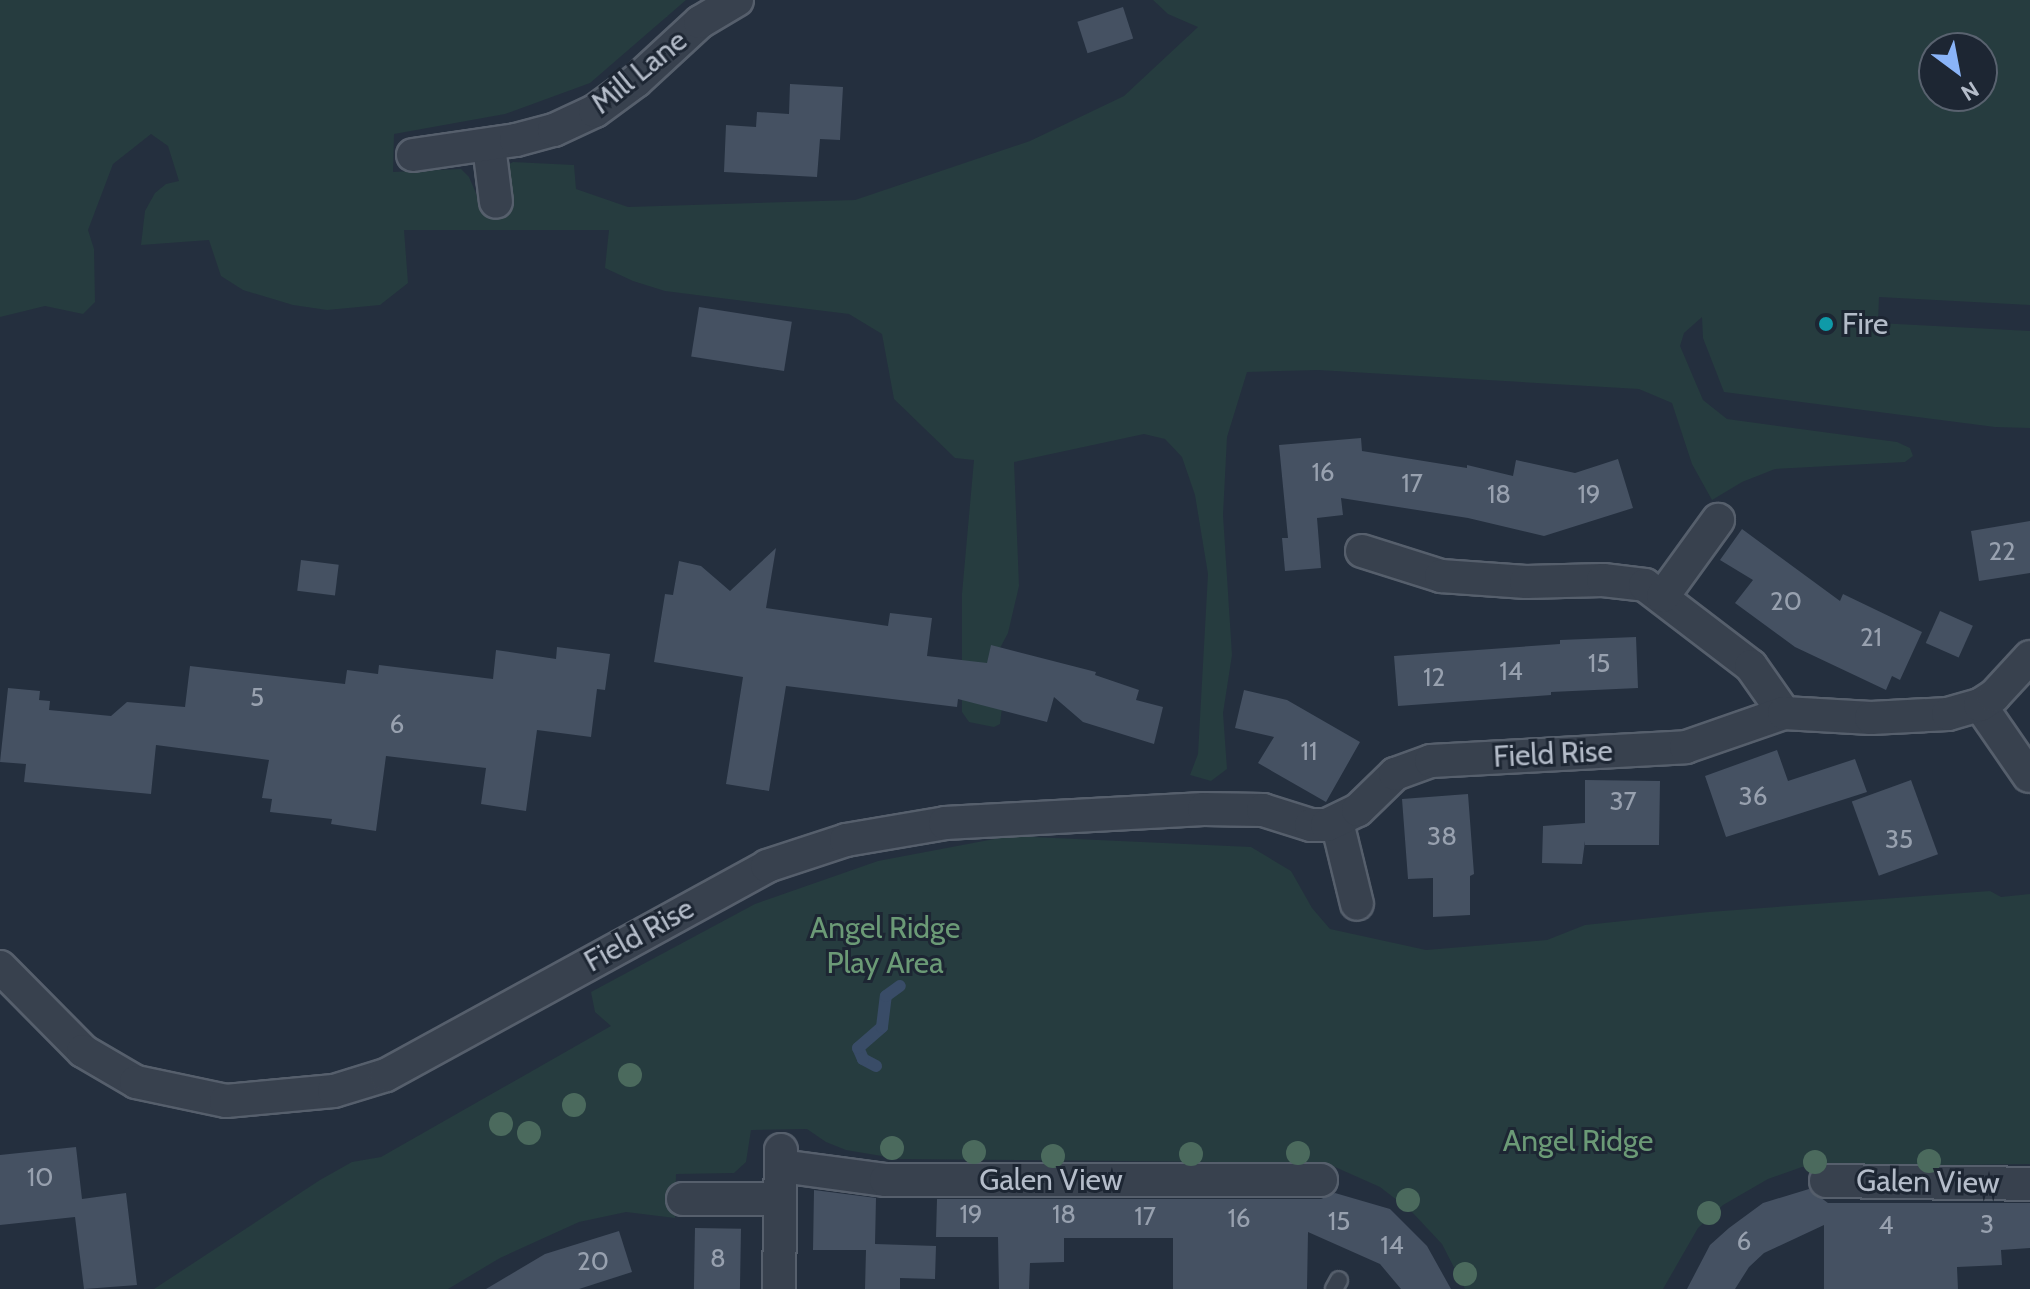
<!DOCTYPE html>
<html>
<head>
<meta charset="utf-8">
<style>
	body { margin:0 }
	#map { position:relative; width:2030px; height:1289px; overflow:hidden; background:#242f3e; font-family:Cabin,sans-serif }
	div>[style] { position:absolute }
	.green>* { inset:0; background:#263c3f }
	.stream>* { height:12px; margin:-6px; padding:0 6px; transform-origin:6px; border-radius:6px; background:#394c67 }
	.building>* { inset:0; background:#455162; transform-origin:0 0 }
	.roads { filter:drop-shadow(2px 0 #565f6c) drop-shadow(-2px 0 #565f6c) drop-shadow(0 2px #565f6c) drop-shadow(0 -2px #565f6c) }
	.service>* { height:16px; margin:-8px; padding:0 8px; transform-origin:8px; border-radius:8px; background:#38414e }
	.minor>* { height:32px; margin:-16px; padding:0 16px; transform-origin:16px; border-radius:16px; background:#38414e }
	.trees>* { width:24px; height:24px; margin:-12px; border-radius:50%; background:#4b6a5d }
	.dots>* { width:22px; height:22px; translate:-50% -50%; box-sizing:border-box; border:4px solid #1d2633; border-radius:50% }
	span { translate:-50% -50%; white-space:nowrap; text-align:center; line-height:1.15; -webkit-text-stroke:6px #1d2633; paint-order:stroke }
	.number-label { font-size:26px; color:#98a1af }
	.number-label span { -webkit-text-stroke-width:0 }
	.street-label { font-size:30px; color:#b4bcc9 }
	.poi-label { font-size:30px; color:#b4bcc9 }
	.left { translate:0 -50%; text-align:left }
	.park-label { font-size:30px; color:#6b9a76 }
	.north { position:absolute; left:1918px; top:32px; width:80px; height:80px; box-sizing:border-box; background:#1d2633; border:2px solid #59626f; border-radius:50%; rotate:148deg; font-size:22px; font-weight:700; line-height:32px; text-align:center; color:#b4bcc9 }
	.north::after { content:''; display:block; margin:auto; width:28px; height:36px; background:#8ab4f8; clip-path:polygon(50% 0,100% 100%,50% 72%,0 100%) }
</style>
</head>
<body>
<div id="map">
	<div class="green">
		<div style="clip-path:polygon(evenodd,0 0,686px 0,590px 83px,505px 114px,394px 134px,393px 172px,461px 169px,469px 177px,482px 207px,506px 166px,513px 162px,574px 165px,576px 189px,628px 207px,855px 200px,1030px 141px,1124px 96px,1198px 27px,1168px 14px,1153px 0,2030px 0,2030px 305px,1879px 297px,1878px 323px,2030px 331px,2030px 428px,1995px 427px,1724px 392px,1703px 338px,1702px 317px,1684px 333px,1680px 346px,1703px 400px,1727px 419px,1897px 442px,1910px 448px,1913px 456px,1905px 462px,1775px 469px,1742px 482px,1712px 500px,1692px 464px,1672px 403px,1639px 389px,1318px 370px,1247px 372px,1227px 437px,1223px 515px,1232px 655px,1223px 713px,1227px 769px,1211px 781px,1190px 775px,1198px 754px,1208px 574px,1195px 495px,1182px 457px,1165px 439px,1144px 434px,1014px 462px,1019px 586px,1008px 633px,991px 665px,1003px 699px,1000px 724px,994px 727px,969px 722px,962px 712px,962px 594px,974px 460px,955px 458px,894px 399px,882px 334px,849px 314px,665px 291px,633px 281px,605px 268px,609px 230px,404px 230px,408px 283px,380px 305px,327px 310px,293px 305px,243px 290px,221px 276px,209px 240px,141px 245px,145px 211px,155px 193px,166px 184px,179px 181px,168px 146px,151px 134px,113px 164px,88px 230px,94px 249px,95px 302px,83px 314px,45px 306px,0 317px,0 0,1934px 48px,1982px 48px,1982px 96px,1934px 96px,1934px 48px)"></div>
		<div style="clip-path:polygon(1010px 836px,1251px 847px,1291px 871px,1312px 908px,1330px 929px,1426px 950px,1547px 940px,1585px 925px,1709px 912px,1990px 891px,2001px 897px,2030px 894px,2030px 1164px,1802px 1167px,1768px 1179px,1723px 1205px,1698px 1228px,1663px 1289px,1465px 1289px,1442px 1244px,1411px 1211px,1380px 1187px,1326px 1163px,900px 1159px,846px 1150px,826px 1142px,807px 1129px,751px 1130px,746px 1162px,734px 1173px,676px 1174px,675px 1218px,626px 1212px,579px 1222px,500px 1258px,448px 1289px,154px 1289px,320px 1180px,352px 1162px,381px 1157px,611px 1026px,595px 1012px,591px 992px,755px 904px,878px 861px)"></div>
	</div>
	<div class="stream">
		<div style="left:876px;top:1066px;width:15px;rotate:-152deg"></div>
		<div style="left:863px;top:1059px;width:12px;rotate:-114deg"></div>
		<div style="left:858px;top:1048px;width:32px;rotate:-41deg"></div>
		<div style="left:882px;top:1027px;width:31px;rotate:-83deg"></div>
		<div style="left:886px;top:996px;width:17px;rotate:-36deg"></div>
	</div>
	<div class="building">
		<div style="left:1123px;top:7px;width:33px;height:48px;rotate:72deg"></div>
		<div style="clip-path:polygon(790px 84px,843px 87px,840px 140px,820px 139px,817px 177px,724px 172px,726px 125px,756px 127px,757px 112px,789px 114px)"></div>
		<div style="left:699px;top:307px;width:94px;height:50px;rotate:9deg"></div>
		<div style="clip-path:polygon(1361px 438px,1362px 451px,1467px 468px,1467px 465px,1513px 476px,1516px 460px,1575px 473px,1618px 459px,1633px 508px,1544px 536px,1468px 518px,1341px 498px,1343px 515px,1317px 518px,1321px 568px,1285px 571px,1282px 538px,1288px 538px,1279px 445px)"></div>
		<div style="clip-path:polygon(2030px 521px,2030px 573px,1979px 581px,1971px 531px)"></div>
		<div style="clip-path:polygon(1742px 529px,1840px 601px,1843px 594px,1922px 632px,1900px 680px,1892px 676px,1886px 690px,1795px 647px,1735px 603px,1753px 580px,1720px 560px)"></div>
		<div style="clip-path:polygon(776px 548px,766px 608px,888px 626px,890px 613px,932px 618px,927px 656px,987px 663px,991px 645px,1096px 672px,1095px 675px,1139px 690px,1136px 700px,1163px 707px,1154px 744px,1083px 722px,1054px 697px,1047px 722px,958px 699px,957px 707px,786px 686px,769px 791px,726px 784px,743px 677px,654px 662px,665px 594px,673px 595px,679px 561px,701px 566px,730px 591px)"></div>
		<div style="left:301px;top:560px;width:38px;height:31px;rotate:7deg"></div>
		<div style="left:1940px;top:611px;width:36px;height:35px;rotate:24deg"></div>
		<div style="clip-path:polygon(1636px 637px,1638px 688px,1551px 692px,1551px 695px,1398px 706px,1394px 656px,1560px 644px,1560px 640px)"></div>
		<div style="clip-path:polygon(557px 647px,610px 654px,605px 690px,597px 689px,591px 737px,537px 730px,526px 811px,481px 804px,486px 768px,386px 756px,376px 831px,331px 824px,332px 819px,270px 812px,272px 799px,262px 798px,269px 760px,156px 745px,151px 794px,24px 782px,26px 764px,0 762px,8px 688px,40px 691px,39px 700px,50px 701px,49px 710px,111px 716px,127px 702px,185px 707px,190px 666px,345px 684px,347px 670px,378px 674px,379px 665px,493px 679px,496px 650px,556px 659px)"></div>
		<div style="clip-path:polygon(1244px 690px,1287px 700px,1360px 742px,1326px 802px,1258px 763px,1274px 737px,1235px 728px)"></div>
		<div style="clip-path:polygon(1777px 750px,1788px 781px,1855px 759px,1867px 792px,1726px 837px,1705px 776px)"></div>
		<div style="clip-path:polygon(1585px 780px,1660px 781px,1659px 845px,1585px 845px,1585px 841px,1582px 864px,1542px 863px,1543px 826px,1585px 823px)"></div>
		<div style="left:1911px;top:780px;width:79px;height:63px;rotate:70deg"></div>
		<div style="clip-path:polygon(1468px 794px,1474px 874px,1470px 876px,1470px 915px,1433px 917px,1433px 878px,1408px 879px,1402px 799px)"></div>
		<div style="clip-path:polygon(76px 1147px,82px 1199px,126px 1193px,137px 1285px,84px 1289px,75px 1217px,0 1225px,0 1155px)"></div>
		<div style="clip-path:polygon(1809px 1189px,1828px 1203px,2030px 1203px,2030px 1248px,2001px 1250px,2002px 1265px,1957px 1267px,1958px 1289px,1824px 1289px,1824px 1225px,1764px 1253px,1749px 1267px,1735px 1289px,1687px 1289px,1710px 1245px,1729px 1228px,1763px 1203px)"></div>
		<div style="clip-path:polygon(814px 1190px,876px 1198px,875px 1244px,936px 1246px,935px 1279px,900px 1278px,900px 1289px,865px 1289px,866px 1250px,813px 1250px)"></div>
		<div style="clip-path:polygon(1335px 1193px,1390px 1209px,1427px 1246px,1451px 1289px,1401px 1289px,1380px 1264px,1308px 1232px,1307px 1289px,1173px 1289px,1173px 1238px,1064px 1238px,1064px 1262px,1030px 1263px,1029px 1289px,999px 1289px,998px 1237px,936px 1237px,937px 1199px,1321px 1199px)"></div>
		<div style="left:695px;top:1228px;width:46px;height:61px;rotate:1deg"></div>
		<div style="clip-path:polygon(619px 1231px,632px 1272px,579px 1289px,486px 1289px,545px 1254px)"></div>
	</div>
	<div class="roads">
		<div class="service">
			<div style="left:1334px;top:1289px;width:10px;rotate:-61deg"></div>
		</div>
		<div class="minor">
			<div style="left:489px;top:146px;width:56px;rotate:82.9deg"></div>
			<div style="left:413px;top:155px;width:104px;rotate:-8.3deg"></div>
			<div style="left:516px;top:140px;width:39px;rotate:-15deg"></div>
			<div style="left:554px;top:130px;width:45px;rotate:-24.9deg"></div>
			<div style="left:595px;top:111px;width:51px;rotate:-36.2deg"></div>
			<div style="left:636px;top:81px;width:87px;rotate:-42.7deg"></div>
			<div style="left:700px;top:22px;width:43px;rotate:-30.7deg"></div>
			<div style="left:1362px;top:551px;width:83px;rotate:17.6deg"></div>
			<div style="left:1441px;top:576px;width:85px;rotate:4deg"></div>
			<div style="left:1526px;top:582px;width:77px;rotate:-1.5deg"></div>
			<div style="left:1603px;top:580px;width:42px;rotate:6.8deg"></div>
			<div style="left:1645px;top:585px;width:133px;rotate:37.4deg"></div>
			<div style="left:1751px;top:666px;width:57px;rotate:54.9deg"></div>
			<div style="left:1663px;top:596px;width:94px;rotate:-54.1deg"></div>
			<div style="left:1980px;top:705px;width:86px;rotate:55.4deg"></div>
			<div style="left:1337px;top:822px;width:84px;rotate:76.3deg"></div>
			<div style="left:0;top:967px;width:118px;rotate:45.3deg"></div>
			<div style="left:83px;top:1051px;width:61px;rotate:30.3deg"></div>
			<div style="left:136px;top:1082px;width:92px;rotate:11.9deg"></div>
			<div style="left:226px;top:1101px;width:108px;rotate:-5.3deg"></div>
			<div style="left:334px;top:1091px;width:54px;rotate:-17.1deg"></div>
			<div style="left:386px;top:1075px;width:435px;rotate:-28.7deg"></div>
			<div style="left:767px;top:866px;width:83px;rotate:-18.2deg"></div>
			<div style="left:846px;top:840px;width:100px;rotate:-9.7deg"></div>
			<div style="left:945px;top:823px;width:259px;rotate:-3.1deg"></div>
			<div style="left:1204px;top:809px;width:59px;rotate:1deg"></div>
			<div style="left:1263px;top:810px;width:50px;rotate:17.4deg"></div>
			<div style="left:1311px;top:825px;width:16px"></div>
			<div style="left:1327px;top:825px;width:34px;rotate:-26deg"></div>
			<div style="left:1358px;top:810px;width:52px;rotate:-44.2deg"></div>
			<div style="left:1395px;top:774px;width:38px;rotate:-20deg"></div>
			<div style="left:1431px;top:761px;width:255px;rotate:-3.1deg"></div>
			<div style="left:1686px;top:747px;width:104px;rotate:-19.1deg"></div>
			<div style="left:1784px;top:713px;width:87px;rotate:3.3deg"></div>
			<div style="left:1871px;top:718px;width:77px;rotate:-3deg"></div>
			<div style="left:1948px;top:714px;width:33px;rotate:-16deg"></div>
			<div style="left:1980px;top:705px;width:17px;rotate:-33deg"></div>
			<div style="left:1994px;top:696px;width:53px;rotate:-47.3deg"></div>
			<div style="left:781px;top:1166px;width:106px;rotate:7.6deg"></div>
			<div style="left:886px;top:1180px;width:435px"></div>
			<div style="left:1826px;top:1181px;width:204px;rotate:0.8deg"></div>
			<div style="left:683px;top:1199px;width:97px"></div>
			<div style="left:779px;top:1289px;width:139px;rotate:-89.2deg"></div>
		</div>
	</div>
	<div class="trees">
		<div style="left:630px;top:1075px"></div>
		<div style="left:574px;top:1105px"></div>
		<div style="left:501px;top:1124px"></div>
		<div style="left:529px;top:1133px"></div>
		<div style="left:892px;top:1148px"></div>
		<div style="left:974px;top:1152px"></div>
		<div style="left:1298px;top:1153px"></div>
		<div style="left:1191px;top:1154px"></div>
		<div style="left:1053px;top:1156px"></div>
		<div style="left:1929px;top:1161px"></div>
		<div style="left:1815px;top:1162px"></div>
		<div style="left:1408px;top:1200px"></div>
		<div style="left:1709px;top:1213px"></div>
		<div style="left:1465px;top:1274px"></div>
	</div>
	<div class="dots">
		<div style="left:1826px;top:324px;background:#0f9aa8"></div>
	</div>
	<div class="number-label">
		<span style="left:1323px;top:473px">16</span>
		<span style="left:1412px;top:484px">17</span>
		<span style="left:1499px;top:495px">18</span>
		<span style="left:1589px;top:495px">19</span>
		<span style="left:2002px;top:552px">22</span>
		<span style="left:1786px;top:602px">20</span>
		<span style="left:1871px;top:638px">21</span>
		<span style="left:1599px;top:664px">15</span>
		<span style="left:1511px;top:672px">14</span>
		<span style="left:1434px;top:678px">12</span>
		<span style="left:257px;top:698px">5</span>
		<span style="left:397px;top:725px">6</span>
		<span style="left:1309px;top:752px">11</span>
		<span style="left:1753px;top:797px">36</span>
		<span style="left:1623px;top:802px">37</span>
		<span style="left:1442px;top:837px">38</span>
		<span style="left:1899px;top:840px">35</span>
		<span style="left:40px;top:1178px">10</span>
		<span style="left:971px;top:1215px">19</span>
		<span style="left:1064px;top:1215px">18</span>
		<span style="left:1145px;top:1217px">17</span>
		<span style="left:1239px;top:1219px">16</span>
		<span style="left:1339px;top:1222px">15</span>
		<span style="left:1987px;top:1225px">3</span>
		<span style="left:1886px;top:1226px">4</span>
		<span style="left:1744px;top:1242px">6</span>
		<span style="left:1392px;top:1246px">14</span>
		<span style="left:718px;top:1259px">8</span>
		<span style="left:593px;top:1262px">20</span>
	</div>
	<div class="street-label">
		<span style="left:639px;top:72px;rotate:-39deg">Mill Lane</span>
		<span style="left:1553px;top:754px;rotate:-3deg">Field Rise</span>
		<span style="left:639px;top:935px;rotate:-29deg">Field Rise</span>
		<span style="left:1051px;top:1180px">Galen View</span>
		<span style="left:1928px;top:1182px;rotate:1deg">Galen View</span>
	</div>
	<div class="poi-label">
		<span class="left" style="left:1842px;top:324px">Fire</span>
	</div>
	<div class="park-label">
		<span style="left:885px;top:945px">Angel Ridge<br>Play Area</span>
		<span style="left:1578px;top:1141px">Angel Ridge</span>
	</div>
	<div class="north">N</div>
</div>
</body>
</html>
